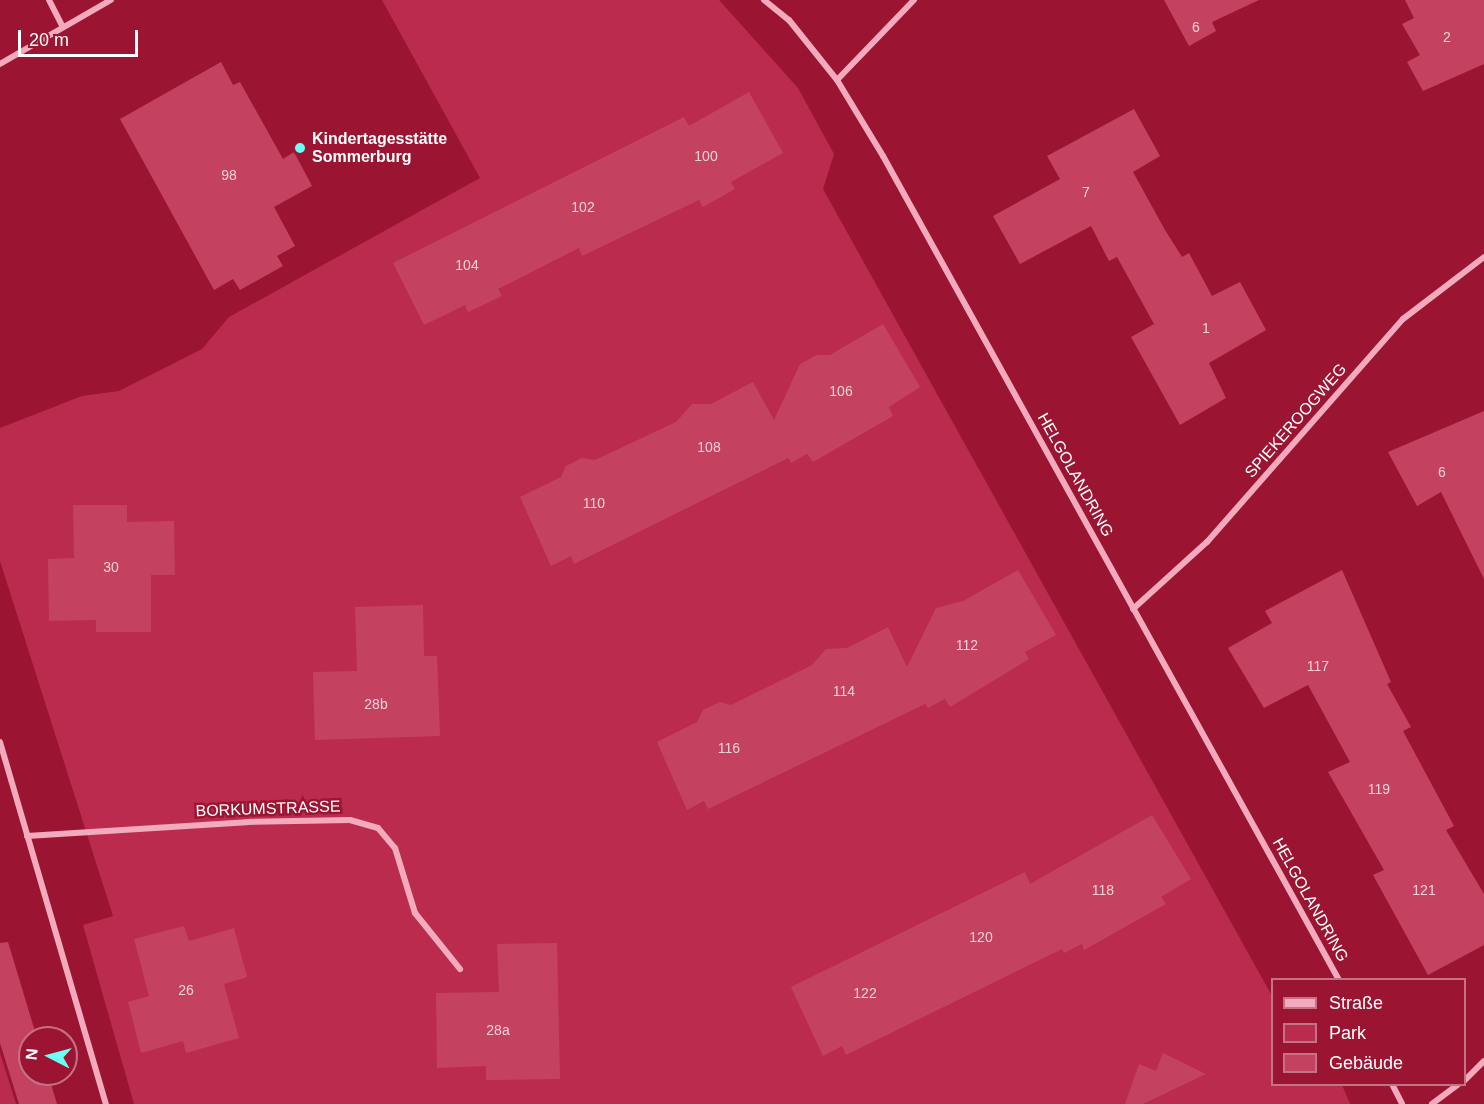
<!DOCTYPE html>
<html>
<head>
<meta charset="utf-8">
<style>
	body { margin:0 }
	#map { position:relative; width:1484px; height:1104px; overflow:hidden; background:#9b1533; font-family:Arial,sans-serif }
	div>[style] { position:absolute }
	.green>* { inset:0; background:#bb2b4d }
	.building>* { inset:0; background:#c44260 }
	.street>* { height:6px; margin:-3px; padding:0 3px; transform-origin:3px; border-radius:3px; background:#f3aabc }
	.dots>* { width:16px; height:16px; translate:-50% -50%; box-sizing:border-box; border:3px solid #9b1533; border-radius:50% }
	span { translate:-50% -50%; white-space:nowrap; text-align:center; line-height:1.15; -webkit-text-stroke:5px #9b1533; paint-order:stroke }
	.number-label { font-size:14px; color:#f0d0d7 }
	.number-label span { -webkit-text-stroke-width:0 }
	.poi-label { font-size:16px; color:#fff; font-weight:700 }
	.left { translate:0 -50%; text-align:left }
	.street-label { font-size:16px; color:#fff }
	.legend { position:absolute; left:1271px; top:978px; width:195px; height:108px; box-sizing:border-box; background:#9b1533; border:2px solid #c37385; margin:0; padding:8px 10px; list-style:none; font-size:18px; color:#fff }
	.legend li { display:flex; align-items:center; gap:12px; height:30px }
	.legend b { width:30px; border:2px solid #c37385 }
	.north { position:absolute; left:18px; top:1026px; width:60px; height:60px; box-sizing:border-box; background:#9b1533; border:2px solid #c37385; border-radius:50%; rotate:276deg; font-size:16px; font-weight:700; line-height:24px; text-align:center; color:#fff }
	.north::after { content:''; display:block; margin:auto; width:21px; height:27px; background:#6cfff4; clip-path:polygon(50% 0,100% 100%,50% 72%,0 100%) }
	.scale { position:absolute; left:18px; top:30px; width:120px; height:27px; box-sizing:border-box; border:3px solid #fff; border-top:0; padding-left:8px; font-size:18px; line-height:21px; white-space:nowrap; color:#fff; -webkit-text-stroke:4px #9b1533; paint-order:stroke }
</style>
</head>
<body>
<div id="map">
	<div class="green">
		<div style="clip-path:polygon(382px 0,719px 0,798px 88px,834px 154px,823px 189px,1272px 996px,1272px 1084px,1342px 1085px,1350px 1104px,134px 1104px,83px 925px,113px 916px,0 561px,0 428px,82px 396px,119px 391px,202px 349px,229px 317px,480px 178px)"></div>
		<div style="clip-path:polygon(0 1053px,16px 1104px,0 1104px)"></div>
	</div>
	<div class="building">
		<div style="clip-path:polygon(1164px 0,1259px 0,1212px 22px,1216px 31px,1189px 46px)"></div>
		<div style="clip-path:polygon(1405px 0,1484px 0,1484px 64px,1423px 91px,1407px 62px,1420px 55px,1402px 24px,1414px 18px)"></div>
		<div style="clip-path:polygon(221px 62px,233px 85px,240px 82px,283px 159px,294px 152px,312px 186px,274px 207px,295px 246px,277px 256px,283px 266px,240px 290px,233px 279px,214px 290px,120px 119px)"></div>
		<div style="clip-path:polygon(749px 92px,783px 153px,731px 182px,735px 189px,703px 207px,699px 200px,582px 256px,579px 248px,498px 289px,502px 296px,468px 312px,465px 305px,424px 325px,393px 263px,684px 117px,689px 126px)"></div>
		<div style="clip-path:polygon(1134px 109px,1160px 156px,1133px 172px,1165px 230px,1182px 257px,1189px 253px,1212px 296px,1240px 282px,1266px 330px,1209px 363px,1226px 398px,1180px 425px,1131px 337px,1154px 324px,1117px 257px,1109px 261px,1091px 226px,1020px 264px,993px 216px,1060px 179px,1047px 156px)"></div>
		<div style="clip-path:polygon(883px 324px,920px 387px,889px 407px,893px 416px,813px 462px,807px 454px,791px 463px,788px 458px,574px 564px,571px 556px,551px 566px,520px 497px,561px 477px,566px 466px,582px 458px,595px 460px,676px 422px,692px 404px,711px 404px,753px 382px,774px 420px,800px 364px,817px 355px,830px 355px)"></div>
		<div style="clip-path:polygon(1484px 411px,1484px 579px,1441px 492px,1417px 506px,1388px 452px)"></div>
		<div style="clip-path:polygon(73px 505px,127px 505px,127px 522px,174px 521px,175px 575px,151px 575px,151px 632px,96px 632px,96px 620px,49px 621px,48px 559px,74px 558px)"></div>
		<div style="clip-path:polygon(1018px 570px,1056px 635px,1025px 652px,1029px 659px,950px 707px,945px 699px,928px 708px,925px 704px,708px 809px,704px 801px,687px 810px,657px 742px,697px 722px,703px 710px,720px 702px,731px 705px,812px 665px,826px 649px,847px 648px,888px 627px,907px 667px,936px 608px,963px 601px)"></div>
		<div style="clip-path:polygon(1342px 570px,1391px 682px,1387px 684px,1411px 727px,1403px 731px,1454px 826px,1446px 830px,1484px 894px,1484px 945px,1428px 975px,1373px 875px,1384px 870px,1328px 772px,1350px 762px,1308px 685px,1264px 708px,1228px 648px,1272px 623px,1265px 611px)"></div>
		<div style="clip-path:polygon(423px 605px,424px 656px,437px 656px,440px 736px,315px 740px,313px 672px,357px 671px,355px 607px)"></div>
		<div style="clip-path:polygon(1152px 815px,1191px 879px,1161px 897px,1166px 904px,1084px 950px,1082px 944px,1064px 953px,1062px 949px,846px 1055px,842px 1046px,823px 1056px,791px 987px,1025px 872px,1030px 884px)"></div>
		<div style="clip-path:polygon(184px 926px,189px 941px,234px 928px,247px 977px,224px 984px,239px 1038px,186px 1053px,183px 1041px,141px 1053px,128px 1002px,149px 996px,134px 939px)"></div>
		<div style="clip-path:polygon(8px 942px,37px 1038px,30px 1038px,30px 1074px,48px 1074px,57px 1104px,19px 1104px,0 1043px,0 943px)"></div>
		<div style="clip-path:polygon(557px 943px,560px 1079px,486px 1080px,486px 1066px,437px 1068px,436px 993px,499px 992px,497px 944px)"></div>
		<div style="clip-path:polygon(1163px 1053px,1206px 1074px,1143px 1104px,1125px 1104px,1139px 1064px,1156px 1071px)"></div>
	</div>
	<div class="street">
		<div style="left:49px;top:0;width:30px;rotate:63deg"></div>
		<div style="left:764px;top:0;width:32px;rotate:39deg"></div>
		<div style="left:789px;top:20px;width:77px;rotate:51.3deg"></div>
		<div style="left:837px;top:80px;width:89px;rotate:58.8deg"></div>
		<div style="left:883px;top:156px;width:942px;rotate:61.04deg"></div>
		<div style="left:0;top:64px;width:128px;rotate:-30deg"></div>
		<div style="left:837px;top:80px;width:111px;rotate:-46.1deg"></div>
		<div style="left:1133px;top:609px;width:100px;rotate:-42.2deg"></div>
		<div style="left:1207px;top:542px;width:297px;rotate:-48.7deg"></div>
		<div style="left:1403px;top:319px;width:102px;rotate:-37.4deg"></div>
		<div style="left:0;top:742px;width:377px;rotate:73.7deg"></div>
		<div style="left:27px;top:836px;width:220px;rotate:-3.6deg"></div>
		<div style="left:247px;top:822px;width:103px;rotate:-1.1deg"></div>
		<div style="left:350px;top:820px;width:29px;rotate:16deg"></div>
		<div style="left:378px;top:828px;width:26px;rotate:50deg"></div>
		<div style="left:395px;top:848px;width:68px;rotate:72.9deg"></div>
		<div style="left:415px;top:913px;width:72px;rotate:51.2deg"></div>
		<div style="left:1464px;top:1081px;width:28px;rotate:-45deg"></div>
		<div style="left:1392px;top:1084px;width:22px;rotate:63deg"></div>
		<div style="left:1432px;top:1104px;width:34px;rotate:-37deg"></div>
	</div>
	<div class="dots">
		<div style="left:300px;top:148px;background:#6cfff4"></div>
	</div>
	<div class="number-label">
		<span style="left:1196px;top:27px">6</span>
		<span style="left:1447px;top:37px">2</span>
		<span style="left:706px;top:156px">100</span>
		<span style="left:229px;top:175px">98</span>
		<span style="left:1086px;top:192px">7</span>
		<span style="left:583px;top:207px">102</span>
		<span style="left:467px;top:265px">104</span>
		<span style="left:1206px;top:328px">1</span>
		<span style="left:841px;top:391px">106</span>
		<span style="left:709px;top:447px">108</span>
		<span style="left:1442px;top:472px">6</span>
		<span style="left:594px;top:503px">110</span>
		<span style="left:111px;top:567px">30</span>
		<span style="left:967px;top:645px">112</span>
		<span style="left:1318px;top:666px">117</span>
		<span style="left:844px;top:691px">114</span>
		<span style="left:376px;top:704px">28b</span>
		<span style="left:729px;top:748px">116</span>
		<span style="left:1379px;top:789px">119</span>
		<span style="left:1103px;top:890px">118</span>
		<span style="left:1424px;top:890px">121</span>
		<span style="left:981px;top:937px">120</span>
		<span style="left:186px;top:990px">26</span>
		<span style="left:865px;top:993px">122</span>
		<span style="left:498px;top:1030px">28a</span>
	</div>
	<div class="poi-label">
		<span class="left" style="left:312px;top:148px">Kindertagesstätte<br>Sommerburg</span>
	</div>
	<div class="street-label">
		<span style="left:1296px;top:421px;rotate:-49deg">SPIEKEROOGWEG</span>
		<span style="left:1075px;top:475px;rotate:61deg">HELGOLANDRING</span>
		<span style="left:268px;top:809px;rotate:-2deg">BORKUMSTRASSE</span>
		<span style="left:1310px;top:900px;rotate:61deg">HELGOLANDRING</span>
	</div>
	<ul class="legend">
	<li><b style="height:8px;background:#f3aabc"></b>Straße</li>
	<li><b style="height:16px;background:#bb2b4d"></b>Park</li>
	<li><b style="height:16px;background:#c44260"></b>Gebäude</li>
	</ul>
	<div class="north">N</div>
	<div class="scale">20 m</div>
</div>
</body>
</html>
